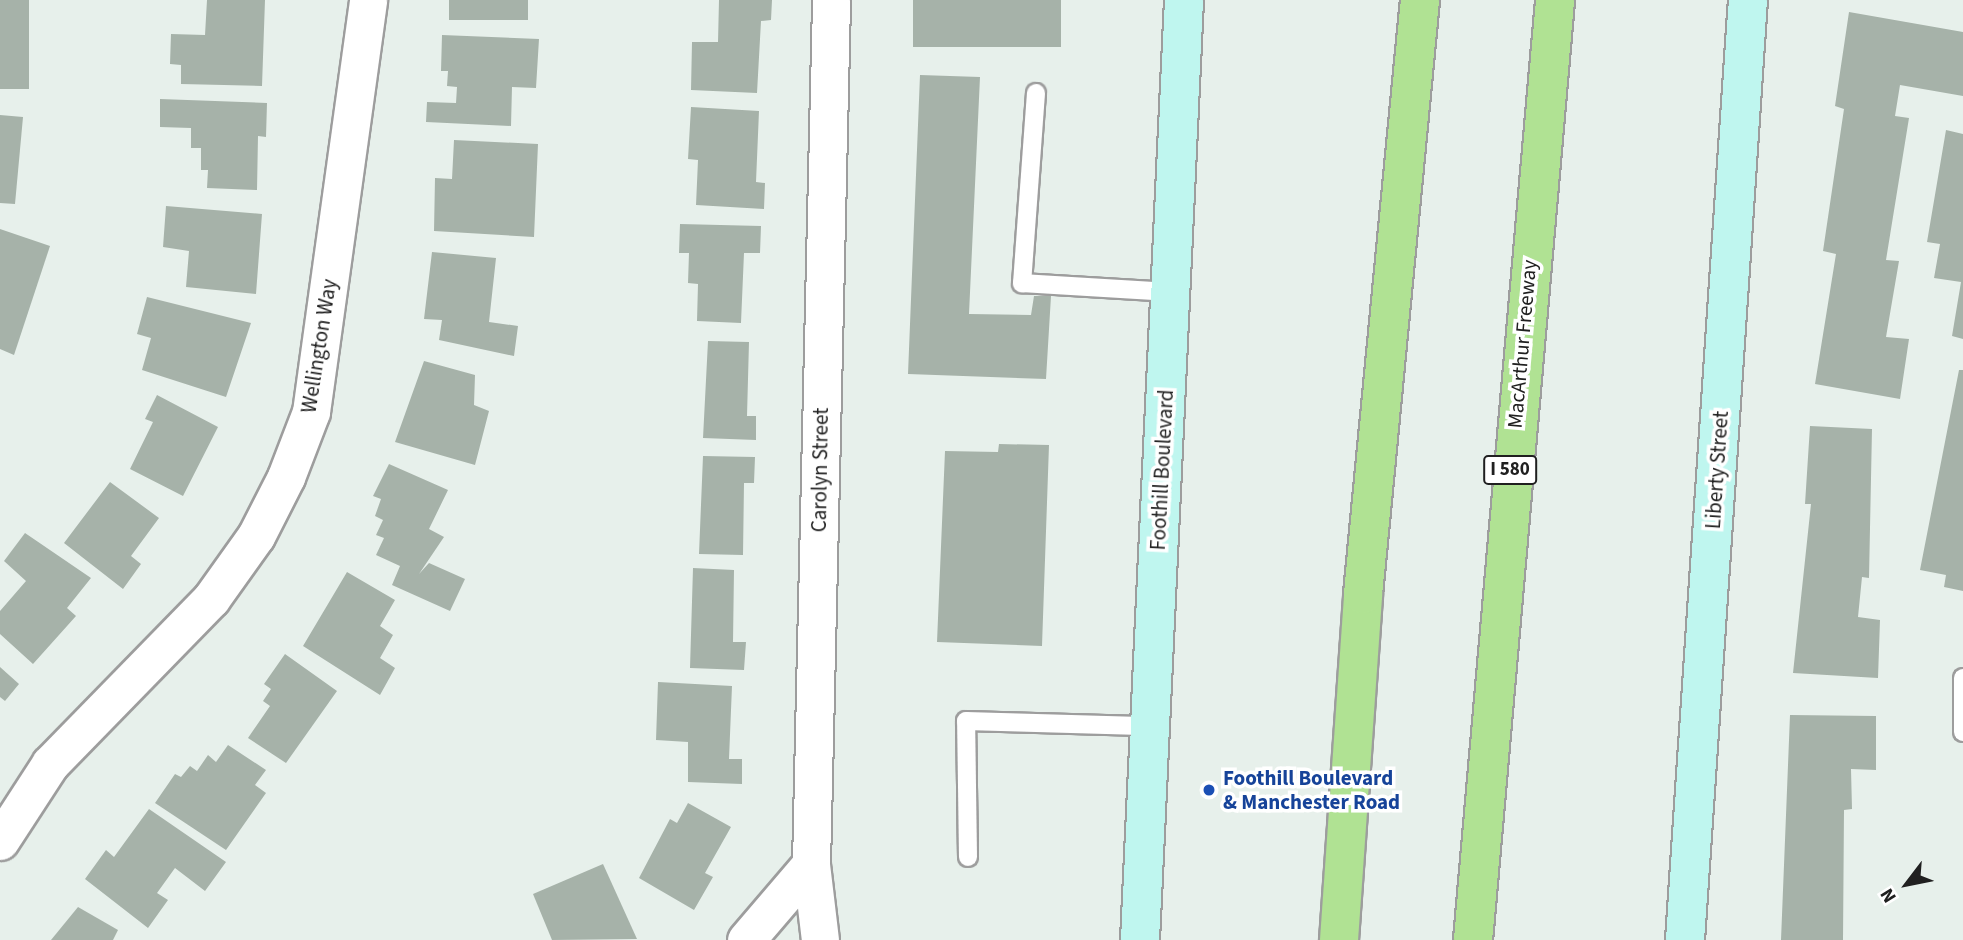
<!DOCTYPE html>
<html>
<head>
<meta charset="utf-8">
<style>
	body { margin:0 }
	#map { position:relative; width:1963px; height:940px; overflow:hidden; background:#e7f0eb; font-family:"Source Sans 3",sans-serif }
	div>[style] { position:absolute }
	.building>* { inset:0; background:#a6b2a9; transform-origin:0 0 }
	.roads { filter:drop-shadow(2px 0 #9d9d9d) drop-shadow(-2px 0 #9d9d9d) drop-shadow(0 2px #9d9d9d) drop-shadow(0 -2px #9d9d9d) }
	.lane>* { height:18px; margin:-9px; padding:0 9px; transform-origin:9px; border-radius:9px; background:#fff }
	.street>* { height:37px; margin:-18.5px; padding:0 18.5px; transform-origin:18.5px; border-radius:18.5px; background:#fff }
	.secondary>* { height:38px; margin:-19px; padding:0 19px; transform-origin:19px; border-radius:19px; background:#bff6ef }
	.highway>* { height:38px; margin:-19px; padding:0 19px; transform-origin:19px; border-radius:19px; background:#b0e293 }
	.dots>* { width:19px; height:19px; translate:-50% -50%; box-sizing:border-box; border:4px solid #fff; border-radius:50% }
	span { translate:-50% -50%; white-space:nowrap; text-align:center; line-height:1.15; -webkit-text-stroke:7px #fff; paint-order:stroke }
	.shield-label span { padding:2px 5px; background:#fff; border:2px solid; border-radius:5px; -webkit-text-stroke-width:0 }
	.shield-label { font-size:19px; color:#202020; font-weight:700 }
	.street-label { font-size:21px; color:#202020 }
	.transit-label { font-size:21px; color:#164399; font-weight:700 }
	.left { translate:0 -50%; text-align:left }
	.north { position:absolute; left:1872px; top:849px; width:70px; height:70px; -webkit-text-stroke:5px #fff; paint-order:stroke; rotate:238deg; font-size:19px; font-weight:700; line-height:28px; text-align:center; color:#202020 }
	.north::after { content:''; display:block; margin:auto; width:24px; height:32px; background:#202020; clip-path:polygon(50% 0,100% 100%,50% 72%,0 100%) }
</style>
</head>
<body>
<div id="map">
	<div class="building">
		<div style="left:0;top:0;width:29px;height:89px"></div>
		<div style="clip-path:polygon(207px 0,265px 0,262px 86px,181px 84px,181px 65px,170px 64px,171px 34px,205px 35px)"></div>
		<div style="left:449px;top:0;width:79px;height:20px"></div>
		<div style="clip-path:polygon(719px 0,772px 0,771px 20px,761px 21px,757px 93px,691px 90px,692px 42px,718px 42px)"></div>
		<div style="left:913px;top:0;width:148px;height:47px"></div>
		<div style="clip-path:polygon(1849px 12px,1963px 32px,1963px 96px,1900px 85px,1895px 116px,1909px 118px,1886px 260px,1899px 261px,1886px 337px,1909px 339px,1900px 399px,1815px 384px,1836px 254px,1823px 251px,1844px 109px,1835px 106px)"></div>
		<div style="clip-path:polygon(442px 35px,539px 39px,536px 88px,512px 87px,511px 126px,426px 122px,427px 102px,456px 103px,457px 87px,447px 86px,448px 71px,441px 71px)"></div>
		<div style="clip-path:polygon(920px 75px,980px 77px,969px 314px,1031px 315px,1034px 296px,1051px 296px,1046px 379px,908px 374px)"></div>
		<div style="clip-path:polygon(160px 99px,267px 103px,266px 137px,258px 136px,257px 190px,207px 188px,208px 170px,201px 170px,201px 148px,191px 148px,191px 128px,160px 127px)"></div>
		<div style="clip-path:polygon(691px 107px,759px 111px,756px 182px,765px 183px,764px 209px,696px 205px,698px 160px,688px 159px)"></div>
		<div style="clip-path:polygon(0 115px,23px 117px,15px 204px,0 203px)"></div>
		<div style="clip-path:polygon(1946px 130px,1963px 134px,1963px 339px,1952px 336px,1961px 282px,1934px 278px,1940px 244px,1927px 242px)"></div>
		<div style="clip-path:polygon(454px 140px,538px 144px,534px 237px,434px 231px,435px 178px,452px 179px)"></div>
		<div style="clip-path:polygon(166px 206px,262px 214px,256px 294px,186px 287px,189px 251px,163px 247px)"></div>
		<div style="clip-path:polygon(680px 224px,761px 226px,760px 253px,744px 253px,741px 323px,697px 321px,698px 284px,688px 283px,689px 253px,679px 253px)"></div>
		<div style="clip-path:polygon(0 229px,50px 246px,14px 355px,0 349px)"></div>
		<div style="clip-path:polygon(432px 252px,496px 258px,489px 322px,518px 326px,514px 356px,439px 340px,442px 320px,424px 319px)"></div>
		<div style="clip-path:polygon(147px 297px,251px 323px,226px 397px,142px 370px,151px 338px,137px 334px)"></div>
		<div style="clip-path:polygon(708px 341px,749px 342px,747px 416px,756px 416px,756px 440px,703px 438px)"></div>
		<div style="clip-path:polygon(424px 361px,475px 375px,474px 405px,489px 411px,475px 465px,395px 442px)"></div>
		<div style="clip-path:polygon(1959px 370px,1963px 370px,1963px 591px,1944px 587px,1946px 575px,1920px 570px)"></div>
		<div style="clip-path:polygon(157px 395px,218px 427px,183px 496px,130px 469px,153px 422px,145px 419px)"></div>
		<div style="clip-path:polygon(1810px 426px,1872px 429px,1869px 578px,1862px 577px,1858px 617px,1880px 620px,1878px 678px,1793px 673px,1811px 504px,1805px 504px)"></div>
		<div style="clip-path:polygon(999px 444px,1049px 445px,1042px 646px,937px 642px,945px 451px,998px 452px)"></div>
		<div style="clip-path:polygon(703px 456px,755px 457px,754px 483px,744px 483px,743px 555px,699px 554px)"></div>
		<div style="clip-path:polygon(389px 464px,448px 490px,429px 529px,444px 537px,419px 574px,429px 563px,465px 579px,450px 611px,392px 585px,400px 566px,376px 555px,384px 538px,376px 535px,383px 520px,375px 516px,381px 499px,373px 496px)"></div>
		<div style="clip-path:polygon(110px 482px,159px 518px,131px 556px,141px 564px,123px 589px,64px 543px)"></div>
		<div style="clip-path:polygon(25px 533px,91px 578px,67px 608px,76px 616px,33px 664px,0 634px,0 611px,26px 581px,4px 561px)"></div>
		<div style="clip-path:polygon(693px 568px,734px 570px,733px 642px,746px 642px,744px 670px,690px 668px)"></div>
		<div style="clip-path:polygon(347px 572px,395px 600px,380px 626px,393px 635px,380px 658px,395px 668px,380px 695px,303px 646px)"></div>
		<div style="clip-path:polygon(285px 654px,337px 691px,286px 763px,248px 738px,270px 706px,263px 701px,271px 689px,264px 684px)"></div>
		<div style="clip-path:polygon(0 667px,19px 684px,5px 701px,0 697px)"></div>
		<div style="clip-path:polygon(658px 682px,732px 686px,729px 759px,742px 759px,742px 784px,688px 782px,688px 742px,656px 740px)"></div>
		<div style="clip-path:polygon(1790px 715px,1876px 716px,1876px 770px,1851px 769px,1852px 809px,1844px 810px,1843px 940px,1781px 940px)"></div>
		<div style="clip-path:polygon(228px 745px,266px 770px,255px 785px,266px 793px,226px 850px,155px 803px,175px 774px,181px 777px,190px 766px,197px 771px,208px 755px,216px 762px)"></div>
		<div style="clip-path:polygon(688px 803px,731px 827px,705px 873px,713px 877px,694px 910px,639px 878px,670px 819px,677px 823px)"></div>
		<div style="clip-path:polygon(149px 809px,226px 862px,205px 891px,175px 868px,157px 893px,168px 900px,148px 928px,85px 879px,106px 850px,114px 857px)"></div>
		<div style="clip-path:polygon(603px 864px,637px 939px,552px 940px,533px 894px)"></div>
		<div style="clip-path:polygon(78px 907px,118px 930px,113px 940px,51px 940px)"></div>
	</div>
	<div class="roads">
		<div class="lane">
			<div style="left:1036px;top:93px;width:191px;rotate:94.2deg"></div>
			<div style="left:1022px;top:283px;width:148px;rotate:3.5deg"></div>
			<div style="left:1963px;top:678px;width:54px;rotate:90deg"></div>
			<div style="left:968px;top:857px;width:136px;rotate:-90.8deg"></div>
			<div style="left:966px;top:721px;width:184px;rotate:1.6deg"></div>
		</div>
		<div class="street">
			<div style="left:0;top:841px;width:92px;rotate:-57deg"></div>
			<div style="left:50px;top:764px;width:231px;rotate:-45.7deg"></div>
			<div style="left:211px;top:599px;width:77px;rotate:-54.5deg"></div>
			<div style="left:256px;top:536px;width:66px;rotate:-63deg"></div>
			<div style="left:286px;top:477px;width:70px;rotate:-69deg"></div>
			<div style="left:311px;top:412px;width:416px;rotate:-82.1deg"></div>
			<div style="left:746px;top:940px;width:100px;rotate:-49.5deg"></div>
			<div style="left:820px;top:940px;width:77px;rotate:-96.8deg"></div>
			<div style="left:811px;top:864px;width:864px;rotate:-88.67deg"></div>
		</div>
		<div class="secondary">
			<div style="left:1140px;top:940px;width:941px;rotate:-87.32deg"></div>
			<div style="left:1685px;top:940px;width:942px;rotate:-86.17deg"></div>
		</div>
		<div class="highway">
			<div style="left:1339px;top:940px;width:347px;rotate:-86deg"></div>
			<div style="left:1363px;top:594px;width:597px;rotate:-84.52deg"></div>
			<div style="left:1473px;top:940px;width:944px;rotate:-85.01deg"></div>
		</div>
	</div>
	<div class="dots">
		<div style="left:1209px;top:790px;background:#1a4fb4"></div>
	</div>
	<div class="shield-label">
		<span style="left:1510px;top:470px">I 580</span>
	</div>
	<div class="street-label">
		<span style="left:1522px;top:344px;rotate:-85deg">MacArthur Freeway</span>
		<span style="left:319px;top:346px;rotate:-81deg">Wellington Way</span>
		<span style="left:820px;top:470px;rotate:-89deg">Carolyn Street</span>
		<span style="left:1162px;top:470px;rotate:-87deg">Foothill Boulevard</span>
		<span style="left:1717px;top:470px;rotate:-86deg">Liberty Street</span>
	</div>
	<div class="transit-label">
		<span class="left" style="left:1223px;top:790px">Foothill Boulevard<br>&amp; Manchester Road</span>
	</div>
	<div class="north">N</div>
</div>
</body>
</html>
